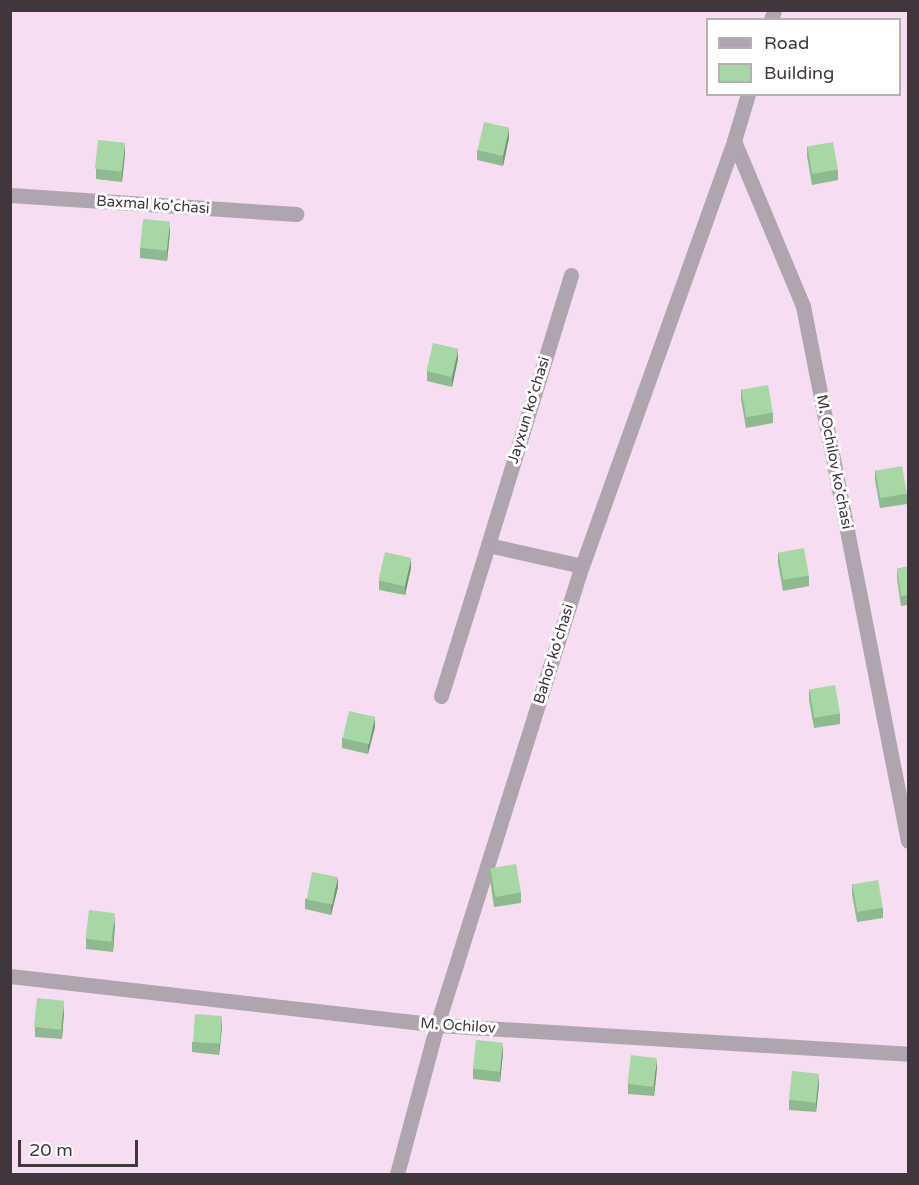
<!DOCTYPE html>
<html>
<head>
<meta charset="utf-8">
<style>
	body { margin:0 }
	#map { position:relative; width:919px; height:1185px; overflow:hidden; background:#f6ddf2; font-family:"Varela Round",sans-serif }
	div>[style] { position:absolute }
	.minor>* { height:15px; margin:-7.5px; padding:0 7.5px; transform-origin:7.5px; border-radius:7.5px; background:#afa5ae }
	.wall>* { inset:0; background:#8fb98e }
	.shaded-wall>* { inset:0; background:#749674 }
	.building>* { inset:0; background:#a6d7a5; transform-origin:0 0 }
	span { translate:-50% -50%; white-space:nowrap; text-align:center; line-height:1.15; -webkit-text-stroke:6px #fff; paint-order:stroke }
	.street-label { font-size:15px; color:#40363e }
	.frame { position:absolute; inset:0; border:12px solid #40363e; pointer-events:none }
	.legend { position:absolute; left:706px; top:18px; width:195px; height:78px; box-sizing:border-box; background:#fff; border:2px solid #b3afb2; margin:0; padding:8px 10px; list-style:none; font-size:18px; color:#40363e }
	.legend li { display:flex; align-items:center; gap:12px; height:30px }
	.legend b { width:30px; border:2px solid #b3afb2 }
	.scale { position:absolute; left:18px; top:1140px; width:120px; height:27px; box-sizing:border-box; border:3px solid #40363e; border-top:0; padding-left:8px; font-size:18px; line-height:21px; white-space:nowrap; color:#40363e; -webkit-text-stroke:4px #fff; paint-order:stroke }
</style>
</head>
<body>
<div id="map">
	<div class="minor">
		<div style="left:771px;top:20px;width:10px;rotate:-73deg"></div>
		<div style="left:748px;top:94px;width:49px;rotate:106.6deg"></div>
		<div style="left:734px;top:141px;width:179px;rotate:67.3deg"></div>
		<div style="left:803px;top:306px;width:545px;rotate:78.9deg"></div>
		<div style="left:10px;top:195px;width:287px;rotate:3.8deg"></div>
		<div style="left:571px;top:275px;width:282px;rotate:107.1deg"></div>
		<div style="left:488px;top:545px;width:96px;rotate:12.6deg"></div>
		<div style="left:441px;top:696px;width:158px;rotate:-72.7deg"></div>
		<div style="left:10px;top:976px;width:430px;rotate:6.5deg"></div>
		<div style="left:437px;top:1025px;width:472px;rotate:3.5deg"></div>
		<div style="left:397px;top:1174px;width:154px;rotate:-75deg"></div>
		<div style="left:437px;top:1025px;width:481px;rotate:-72.5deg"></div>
		<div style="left:582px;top:566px;width:451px;rotate:-70.3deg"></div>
	</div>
	<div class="wall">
		<div style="clip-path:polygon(509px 138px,503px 166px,477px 160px,477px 150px)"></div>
		<div style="clip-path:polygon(807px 146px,838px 170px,838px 180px,812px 185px,807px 156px)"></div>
		<div style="clip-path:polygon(125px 153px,122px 182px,96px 179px,96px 169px)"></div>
		<div style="clip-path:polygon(170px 232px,167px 261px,140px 258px,140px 248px)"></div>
		<div style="clip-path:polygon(458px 359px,452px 387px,427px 381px,427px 371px)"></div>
		<div style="clip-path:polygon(741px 389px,773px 413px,773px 423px,746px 428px,741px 399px)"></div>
		<div style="clip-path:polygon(875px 470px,907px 494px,907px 504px,880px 508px,875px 480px)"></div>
		<div style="clip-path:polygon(778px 553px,809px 576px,809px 586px,783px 591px,778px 563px)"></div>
		<div style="clip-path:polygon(909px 566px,909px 605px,901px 606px,897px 579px,897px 569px)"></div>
		<div style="clip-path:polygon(411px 568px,405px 595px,379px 590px,379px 580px)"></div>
		<div style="clip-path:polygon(809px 690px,840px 714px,840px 724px,814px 728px,809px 700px)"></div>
		<div style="clip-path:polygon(375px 727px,368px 754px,342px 748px,342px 738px)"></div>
		<div style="clip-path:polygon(490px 869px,521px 893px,521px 903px,494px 907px,490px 879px)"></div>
		<div style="clip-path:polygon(852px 884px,883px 908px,883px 918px,857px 922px,852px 894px)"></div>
		<div style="clip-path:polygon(338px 887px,331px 915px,305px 909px,305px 899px)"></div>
		<div style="clip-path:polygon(115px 923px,113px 952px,86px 949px,86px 939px)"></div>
		<div style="clip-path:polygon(64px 1011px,62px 1039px,35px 1037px,35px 1027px)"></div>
		<div style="clip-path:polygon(222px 1026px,219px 1055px,192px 1052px,192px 1042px)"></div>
		<div style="clip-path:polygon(503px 1053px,500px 1082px,473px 1079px,473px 1069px)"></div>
		<div style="clip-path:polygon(657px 1068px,654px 1096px,628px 1094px,628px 1084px)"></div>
		<div style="clip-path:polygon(819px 1084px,816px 1112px,789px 1110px,789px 1100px)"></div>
	</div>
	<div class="shaded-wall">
		<div style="clip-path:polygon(509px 128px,509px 138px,503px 166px,503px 156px)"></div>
		<div style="clip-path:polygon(125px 143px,125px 153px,122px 182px,122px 172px)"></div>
		<div style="clip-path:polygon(170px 222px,170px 232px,167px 261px,167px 250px)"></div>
		<div style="clip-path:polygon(458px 349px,458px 359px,452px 387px,452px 377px)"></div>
		<div style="clip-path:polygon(411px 558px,411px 568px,405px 595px,405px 585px)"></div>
		<div style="clip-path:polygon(375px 717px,375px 727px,368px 754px,368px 744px)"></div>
		<div style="clip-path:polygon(338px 877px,338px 887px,331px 915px,331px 905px)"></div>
		<div style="clip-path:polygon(115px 913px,115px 923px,113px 952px,113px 942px)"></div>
		<div style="clip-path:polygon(64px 1001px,64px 1011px,62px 1039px,62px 1029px)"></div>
		<div style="clip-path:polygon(222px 1016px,222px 1026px,219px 1055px,219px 1045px)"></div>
		<div style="clip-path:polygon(503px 1043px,503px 1053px,500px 1082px,500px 1072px)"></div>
		<div style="clip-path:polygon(657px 1058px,657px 1068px,654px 1096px,654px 1086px)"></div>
		<div style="clip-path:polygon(819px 1074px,819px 1084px,816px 1112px,816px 1102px)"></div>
	</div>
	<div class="building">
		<div style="left:484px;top:122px;width:26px;height:29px;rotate:13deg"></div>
		<div style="left:98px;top:140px;width:27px;height:29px;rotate:6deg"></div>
		<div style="left:833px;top:142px;width:28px;height:26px;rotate:80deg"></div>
		<div style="left:143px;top:219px;width:27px;height:29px;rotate:6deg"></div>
		<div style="left:433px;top:343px;width:26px;height:29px;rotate:13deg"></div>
		<div style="left:768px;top:385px;width:28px;height:27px;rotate:80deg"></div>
		<div style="left:902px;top:466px;width:28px;height:27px;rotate:80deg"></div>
		<div style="left:804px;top:548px;width:28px;height:26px;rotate:80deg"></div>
		<div style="left:385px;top:552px;width:27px;height:29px;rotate:13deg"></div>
		<div style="clip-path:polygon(909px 566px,909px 595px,901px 596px,897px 569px)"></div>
		<div style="left:835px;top:685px;width:29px;height:26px;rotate:80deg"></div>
		<div style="left:349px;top:711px;width:27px;height:28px;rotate:13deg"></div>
		<div style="left:516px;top:864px;width:29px;height:26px;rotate:80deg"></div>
		<div style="left:312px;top:872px;width:26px;height:28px;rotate:11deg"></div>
		<div style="left:878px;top:880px;width:28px;height:26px;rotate:80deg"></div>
		<div style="left:89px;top:910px;width:26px;height:29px;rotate:7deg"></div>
		<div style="left:37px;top:998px;width:27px;height:29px;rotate:6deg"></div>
		<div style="left:195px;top:1014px;width:27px;height:28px;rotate:4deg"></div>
		<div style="left:476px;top:1040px;width:27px;height:29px;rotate:6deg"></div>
		<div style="left:631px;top:1055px;width:26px;height:29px;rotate:7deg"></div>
		<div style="left:792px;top:1071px;width:27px;height:29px;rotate:6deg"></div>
	</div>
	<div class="street-label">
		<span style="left:153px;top:205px;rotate:4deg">Baxmal ko'chasi</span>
		<span style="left:529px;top:410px;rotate:-73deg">Jayxun ko'chasi</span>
		<span style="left:834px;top:462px;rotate:79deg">M. Ochilov ko'chasi</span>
		<span style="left:554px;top:654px;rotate:-73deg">Bahor ko'chasi</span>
		<span style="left:458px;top:1026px;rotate:4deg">M. Ochilov</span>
	</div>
	<div class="frame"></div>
	<ul class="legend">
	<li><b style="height:8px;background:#afa5ae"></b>Road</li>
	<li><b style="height:16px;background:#a6d7a5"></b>Building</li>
	</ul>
	<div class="scale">20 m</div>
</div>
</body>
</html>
